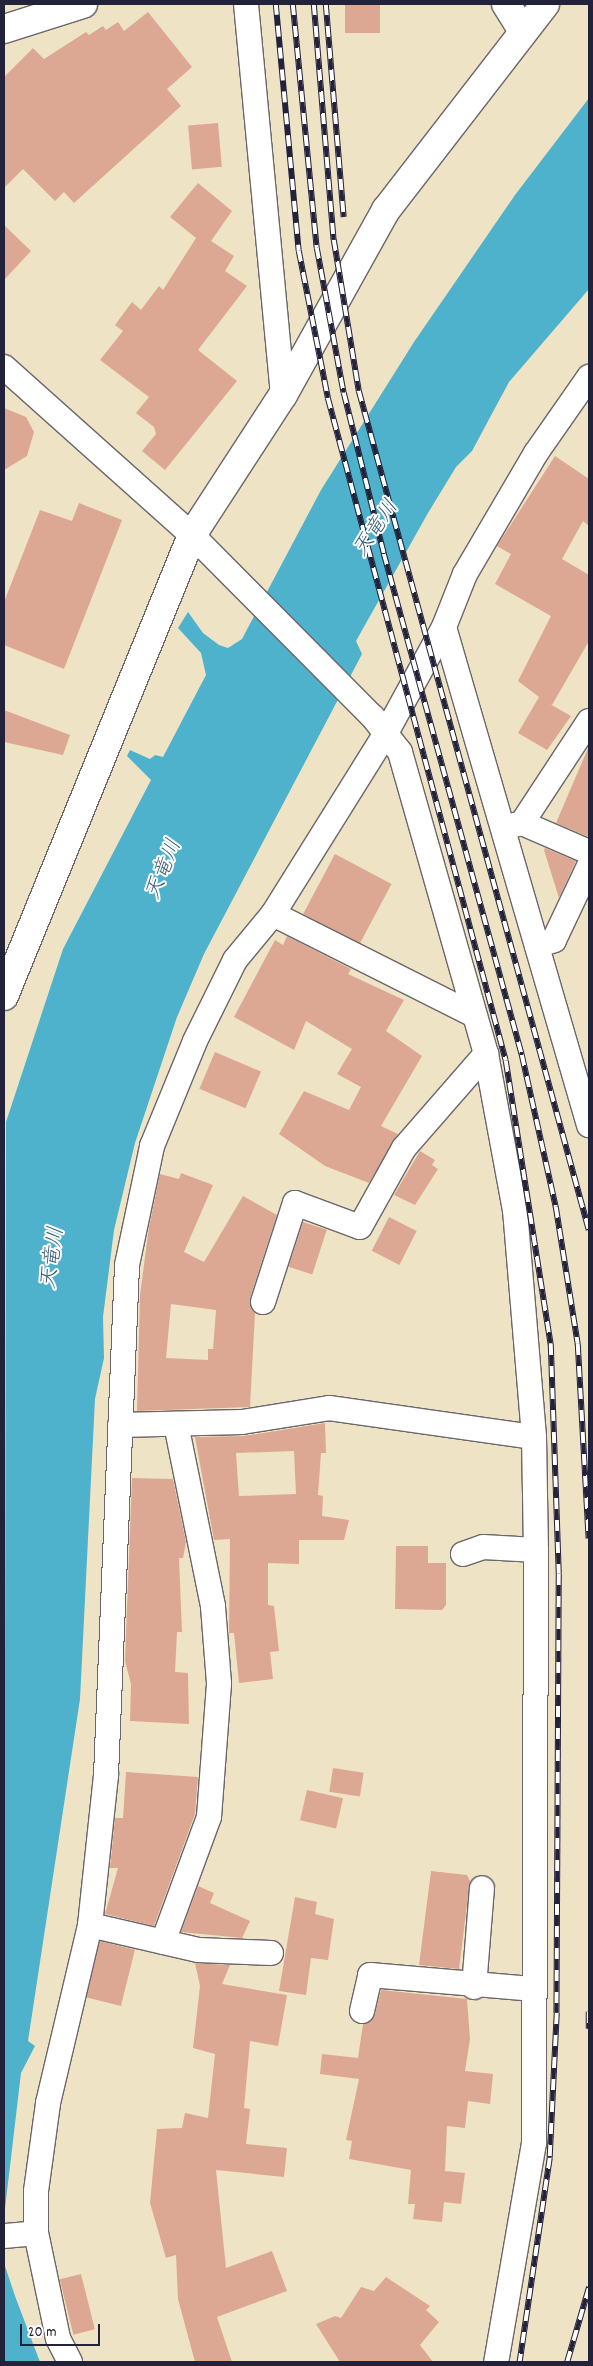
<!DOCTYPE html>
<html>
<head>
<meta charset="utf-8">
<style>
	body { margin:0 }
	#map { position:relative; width:593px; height:2366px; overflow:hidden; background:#efe3c5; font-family:Dekko,"Klee One",sans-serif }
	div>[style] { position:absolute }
	.water>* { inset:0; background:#4eb2cd }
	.building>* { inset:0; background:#dda893; transform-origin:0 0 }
	.roads { filter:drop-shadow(1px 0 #6a666b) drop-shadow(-1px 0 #6a666b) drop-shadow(0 1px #6a666b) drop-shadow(0 -1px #6a666b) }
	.minor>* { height:24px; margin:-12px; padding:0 12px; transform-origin:12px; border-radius:12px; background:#fff }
	.tertiary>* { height:28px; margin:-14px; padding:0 14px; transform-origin:14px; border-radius:14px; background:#fff }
	.rail>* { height:5.5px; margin-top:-2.75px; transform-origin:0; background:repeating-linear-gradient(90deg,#fff 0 11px,#22223b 0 22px); box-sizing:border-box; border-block:1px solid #22223b }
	span { translate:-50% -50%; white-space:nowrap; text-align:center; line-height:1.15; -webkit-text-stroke:4px #fff; paint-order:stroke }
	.water-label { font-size:21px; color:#345c75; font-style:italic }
	.frame { position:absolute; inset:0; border:5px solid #22223b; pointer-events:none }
	.scale { position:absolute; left:20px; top:2324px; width:80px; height:22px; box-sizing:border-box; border:2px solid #22223b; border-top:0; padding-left:6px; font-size:15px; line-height:18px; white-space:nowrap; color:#22223b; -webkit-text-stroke:4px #fff; paint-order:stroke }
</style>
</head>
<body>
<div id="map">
	<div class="water">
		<div style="clip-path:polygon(589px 98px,589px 289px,509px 382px,472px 451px,456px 467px,428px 513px,356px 641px,362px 654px,204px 954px,177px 1017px,135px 1143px,114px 1230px,103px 1317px,104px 1358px,95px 1399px,80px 1699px,28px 2041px,35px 2046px,21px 2073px,4px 2217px,6px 1122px,63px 949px,151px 780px,127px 756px,130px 750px,150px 759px,155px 755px,163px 757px,206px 675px,201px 653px,178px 628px,188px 612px,203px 633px,219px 645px,228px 648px,242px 639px,321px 490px,414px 342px,515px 195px)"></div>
		<div style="clip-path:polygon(4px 2263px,15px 2296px,40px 2362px,4px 2362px)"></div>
	</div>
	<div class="building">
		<div style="left:345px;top:4px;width:35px;height:29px"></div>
		<div style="clip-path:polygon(148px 12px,192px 67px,167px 89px,181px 106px,74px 203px,64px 192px,55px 201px,23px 169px,4px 188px,4px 77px,33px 48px,44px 59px,86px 32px,89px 35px,103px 26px,106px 30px,118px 22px,124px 31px)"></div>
		<div style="left:218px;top:123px;width:44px;height:30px;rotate:85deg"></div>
		<div style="clip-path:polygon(198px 183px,232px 211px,211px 241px,234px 256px,225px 271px,247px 286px,198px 350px,237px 381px,165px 470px,142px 451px,156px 434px,154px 427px,136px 413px,149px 397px,100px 360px,123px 331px,115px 325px,132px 302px,141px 310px,159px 286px,163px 290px,196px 238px,170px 217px)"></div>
		<div style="clip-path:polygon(4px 225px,31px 251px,4px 280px)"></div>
		<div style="clip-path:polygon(4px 408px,26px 417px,34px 432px,27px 456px,4px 470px)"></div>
		<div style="clip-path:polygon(555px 456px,589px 479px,589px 526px,583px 521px,562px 559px,589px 575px,589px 641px,552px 705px,548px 703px,571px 716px,547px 750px,518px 733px,539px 697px,518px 681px,551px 616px,495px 584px,511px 554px,497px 546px)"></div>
		<div style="clip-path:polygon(79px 503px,122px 520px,64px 669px,4px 645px,4px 602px,40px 510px,72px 521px)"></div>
		<div style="clip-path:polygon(4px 710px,70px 735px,63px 755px,4px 742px)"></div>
		<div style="clip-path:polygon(589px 746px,589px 837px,556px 823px)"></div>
		<div style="clip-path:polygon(545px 848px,576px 861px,559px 898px,544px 850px)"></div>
		<div style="left:335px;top:854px;width:64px;height:68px;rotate:28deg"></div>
		<div style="clip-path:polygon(287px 936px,351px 969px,348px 974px,404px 1000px,386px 1031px,422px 1056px,381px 1126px,398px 1134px,369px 1183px,325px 1166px,279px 1134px,304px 1091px,349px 1110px,361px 1087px,337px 1074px,352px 1049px,306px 1021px,294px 1050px,234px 1017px,275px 940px,283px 945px)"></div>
		<div style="left:215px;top:1052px;width:50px;height:40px;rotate:23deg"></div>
		<div style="clip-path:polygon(420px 1151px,435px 1160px,432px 1165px,438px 1169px,415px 1205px,394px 1195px)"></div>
		<div style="clip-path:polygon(evenodd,181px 1173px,213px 1185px,184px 1252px,204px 1262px,243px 1196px,277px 1215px,250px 1298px,255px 1313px,250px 1407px,137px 1411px,140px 1295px,149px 1227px,160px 1174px,179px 1179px,181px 1173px,171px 1304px,216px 1310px,213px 1349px,208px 1349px,208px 1360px,166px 1358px,171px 1304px)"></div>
		<div style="left:389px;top:1217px;width:31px;height:38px;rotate:27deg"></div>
		<div style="left:303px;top:1222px;width:25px;height:47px;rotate:18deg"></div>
		<div style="clip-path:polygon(evenodd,325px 1423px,326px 1453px,321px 1453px,318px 1495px,323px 1496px,322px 1516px,349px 1520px,344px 1540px,299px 1540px,299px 1564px,268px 1563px,268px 1605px,274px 1606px,279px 1651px,270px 1652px,273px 1679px,239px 1683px,234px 1633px,229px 1633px,230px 1539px,214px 1540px,195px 1437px,244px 1436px,325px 1423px,294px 1451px,296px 1494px,239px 1496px,236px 1453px,294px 1451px)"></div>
		<div style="clip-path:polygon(132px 1478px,173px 1479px,186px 1542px,183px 1558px,179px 1558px,182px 1632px,177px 1632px,175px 1672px,188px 1673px,189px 1724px,130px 1721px,131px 1684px,125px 1661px)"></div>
		<div style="clip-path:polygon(396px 1546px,428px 1546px,428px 1563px,446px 1563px,446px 1605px,442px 1610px,395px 1609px)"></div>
		<div style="left:333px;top:1768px;width:31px;height:24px;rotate:9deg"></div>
		<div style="clip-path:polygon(126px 1772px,198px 1777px,195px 1814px,154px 1926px,105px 1914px,118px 1868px,110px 1868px,115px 1818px,123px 1818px)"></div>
		<div style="left:307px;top:1790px;width:37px;height:31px;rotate:13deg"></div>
		<div style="clip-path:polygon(431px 1871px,467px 1875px,470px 1881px,459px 1969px,419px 1965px)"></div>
		<div style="clip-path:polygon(198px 1886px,214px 1893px,210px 1903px,250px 1921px,242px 1938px,181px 1932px)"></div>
		<div style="clip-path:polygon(295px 1897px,317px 1902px,315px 1914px,334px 1919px,328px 1960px,311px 1958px,306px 1995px,279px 1991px)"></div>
		<div style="left:100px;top:1941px;width:36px;height:58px;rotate:14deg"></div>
		<div style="clip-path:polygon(195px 1963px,230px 1965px,222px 1984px,287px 1995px,278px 2046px,250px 2041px,244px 2108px,250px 2109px,246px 2144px,287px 2148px,284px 2177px,216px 2170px,226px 2268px,272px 2251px,287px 2291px,217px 2317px,232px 2362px,195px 2362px,178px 2299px,176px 2255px,166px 2258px,150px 2203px,157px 2129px,182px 2128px,185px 2113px,208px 2118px,215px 2054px,193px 2048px,200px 1986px)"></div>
		<div style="clip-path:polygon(381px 1990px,467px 1999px,470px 2039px,465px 2071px,493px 2074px,490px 2104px,468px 2101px,465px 2128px,447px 2126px,445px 2171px,465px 2173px,461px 2204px,444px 2202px,442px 2222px,413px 2219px,415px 2204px,408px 2204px,411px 2170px,349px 2159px,352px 2141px,346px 2140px,359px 2079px,320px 2074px,322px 2054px,358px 2058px,363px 2024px,375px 2014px)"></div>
		<div style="left:81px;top:2274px;width:57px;height:22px;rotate:76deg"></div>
		<div style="clip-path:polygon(386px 2277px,430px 2306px,426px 2310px,439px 2322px,420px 2345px,433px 2362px,340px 2362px,316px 2324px,335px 2316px,341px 2318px,361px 2287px,374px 2291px)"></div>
	</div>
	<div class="roads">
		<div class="minor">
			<div style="left:246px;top:4px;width:393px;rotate:84.6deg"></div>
			<div style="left:4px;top:367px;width:252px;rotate:41.8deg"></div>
			<div style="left:192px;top:535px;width:257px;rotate:45.2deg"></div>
			<div style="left:373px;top:717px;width:44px;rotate:52.4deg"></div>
			<div style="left:400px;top:752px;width:314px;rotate:74.1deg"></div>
			<div style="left:486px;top:1054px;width:159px;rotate:79.5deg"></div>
			<div style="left:515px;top:1210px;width:228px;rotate:85.2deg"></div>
			<div style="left:534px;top:1437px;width:113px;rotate:89deg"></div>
			<div style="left:536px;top:1550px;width:593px;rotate:90.19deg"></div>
			<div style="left:534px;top:2143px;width:222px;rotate:99.8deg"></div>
			<div style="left:444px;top:627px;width:519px;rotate:73.77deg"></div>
			<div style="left:522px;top:823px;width:122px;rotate:-56.7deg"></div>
			<div style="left:507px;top:827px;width:16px;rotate:-15deg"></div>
			<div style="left:522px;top:823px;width:73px;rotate:23.4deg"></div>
			<div style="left:273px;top:914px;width:225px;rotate:26.7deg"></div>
			<div style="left:537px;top:946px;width:18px;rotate:-19deg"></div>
			<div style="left:554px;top:940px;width:82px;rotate:-64.7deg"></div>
			<div style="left:263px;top:1302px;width:104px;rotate:-72.1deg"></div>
			<div style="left:295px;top:1203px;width:69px;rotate:20.3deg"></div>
			<div style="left:360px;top:1227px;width:90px;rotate:-60.9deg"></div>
			<div style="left:404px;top:1148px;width:125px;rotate:-48.9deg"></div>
			<div style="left:120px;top:1425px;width:122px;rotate:-1.4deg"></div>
			<div style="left:242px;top:1422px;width:88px;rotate:-9.1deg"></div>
			<div style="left:329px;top:1408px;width:207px;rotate:8.1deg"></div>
			<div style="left:463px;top:1554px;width:21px;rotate:-19deg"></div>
			<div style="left:483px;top:1547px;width:53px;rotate:3.2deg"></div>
			<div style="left:90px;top:1925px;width:111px;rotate:13deg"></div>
			<div style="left:198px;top:1950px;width:73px;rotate:2.4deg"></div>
			<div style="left:163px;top:1942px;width:133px;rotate:-69.8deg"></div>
			<div style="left:209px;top:1817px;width:134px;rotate:-85.7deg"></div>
			<div style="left:219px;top:1683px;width:77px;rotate:-94.5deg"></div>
			<div style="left:213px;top:1606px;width:186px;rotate:-101.5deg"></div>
			<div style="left:474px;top:1987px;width:99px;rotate:-85.4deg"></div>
			<div style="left:362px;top:2011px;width:37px;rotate:-77deg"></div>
			<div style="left:370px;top:1975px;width:165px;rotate:4.9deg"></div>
			<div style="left:4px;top:2236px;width:32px;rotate:-5deg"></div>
			<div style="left:70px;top:2362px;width:27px;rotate:-117deg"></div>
			<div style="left:58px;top:2338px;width:107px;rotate:-101.8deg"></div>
			<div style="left:36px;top:2233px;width:42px;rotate:-90deg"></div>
			<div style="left:36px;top:2191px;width:89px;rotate:-82.2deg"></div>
			<div style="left:48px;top:2103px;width:183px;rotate:-76.7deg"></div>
			<div style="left:90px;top:1925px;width:151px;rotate:-83.9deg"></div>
			<div style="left:106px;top:1775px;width:510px;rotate:-87.64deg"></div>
			<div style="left:127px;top:1265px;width:122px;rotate:-78.1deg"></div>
			<div style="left:152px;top:1146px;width:113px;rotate:-67.7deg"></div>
			<div style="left:195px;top:1041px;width:90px;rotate:-63.7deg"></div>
			<div style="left:235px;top:960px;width:60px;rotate:-50.4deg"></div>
			<div style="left:273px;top:914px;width:213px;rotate:-58deg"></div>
			<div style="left:386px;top:733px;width:121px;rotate:-61.3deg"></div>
			<div style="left:444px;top:627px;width:57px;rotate:-68.4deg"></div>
			<div style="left:465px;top:574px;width:140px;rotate:-59.6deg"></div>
			<div style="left:536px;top:453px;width:93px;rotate:-55.1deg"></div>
		</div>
		<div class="tertiary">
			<div style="left:506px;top:4px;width:32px;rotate:58deg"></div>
			<div style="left:4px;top:29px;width:83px;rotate:-17.6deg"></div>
			<div style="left:4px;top:996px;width:498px;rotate:-67.8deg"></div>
			<div style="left:192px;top:535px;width:167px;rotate:-57deg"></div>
			<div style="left:283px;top:395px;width:212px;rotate:-60.9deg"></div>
			<div style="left:386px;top:210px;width:260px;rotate:-52.3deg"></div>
		</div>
	</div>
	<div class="rail">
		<div style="left:276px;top:4px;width:248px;rotate:84.7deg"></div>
		<div style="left:299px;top:251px;width:150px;rotate:78.8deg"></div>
		<div style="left:328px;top:398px;width:686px;rotate:74.97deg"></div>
		<div style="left:506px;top:1061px;width:287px;rotate:81deg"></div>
		<div style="left:551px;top:1344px;width:230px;rotate:88deg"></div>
		<div style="left:559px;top:1574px;width:439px;rotate:90.3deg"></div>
		<div style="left:557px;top:2013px;width:145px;rotate:92.8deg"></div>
		<div style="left:550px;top:2158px;width:206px;rotate:98.4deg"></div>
		<div style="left:293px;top:4px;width:245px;rotate:84.4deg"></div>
		<div style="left:317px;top:248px;width:147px;rotate:79.5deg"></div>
		<div style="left:344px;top:393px;width:166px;rotate:76deg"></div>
		<div style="left:384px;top:554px;width:520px;rotate:74.6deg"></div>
		<div style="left:522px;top:1055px;width:156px;rotate:77.4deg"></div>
		<div style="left:556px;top:1207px;width:139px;rotate:80.9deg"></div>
		<div style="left:578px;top:1344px;width:195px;rotate:86.8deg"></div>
		<div style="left:314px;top:4px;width:237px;rotate:85.2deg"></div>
		<div style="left:334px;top:240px;width:153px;rotate:80.6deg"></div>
		<div style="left:359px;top:391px;width:870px;rotate:74.67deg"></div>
		<div style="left:326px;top:4px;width:214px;rotate:85.2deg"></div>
		<div style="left:589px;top:2012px;width:17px;rotate:90deg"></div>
		<div style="left:567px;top:2362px;width:78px;rotate:-73.7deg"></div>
	</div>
	<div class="water-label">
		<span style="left:377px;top:529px;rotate:-56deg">天竜川</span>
		<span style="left:165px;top:870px;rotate:-68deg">天竜川</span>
		<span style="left:54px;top:1258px;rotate:-82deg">天竜川</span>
	</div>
	<div class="frame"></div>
	<div class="scale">20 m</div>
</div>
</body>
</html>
